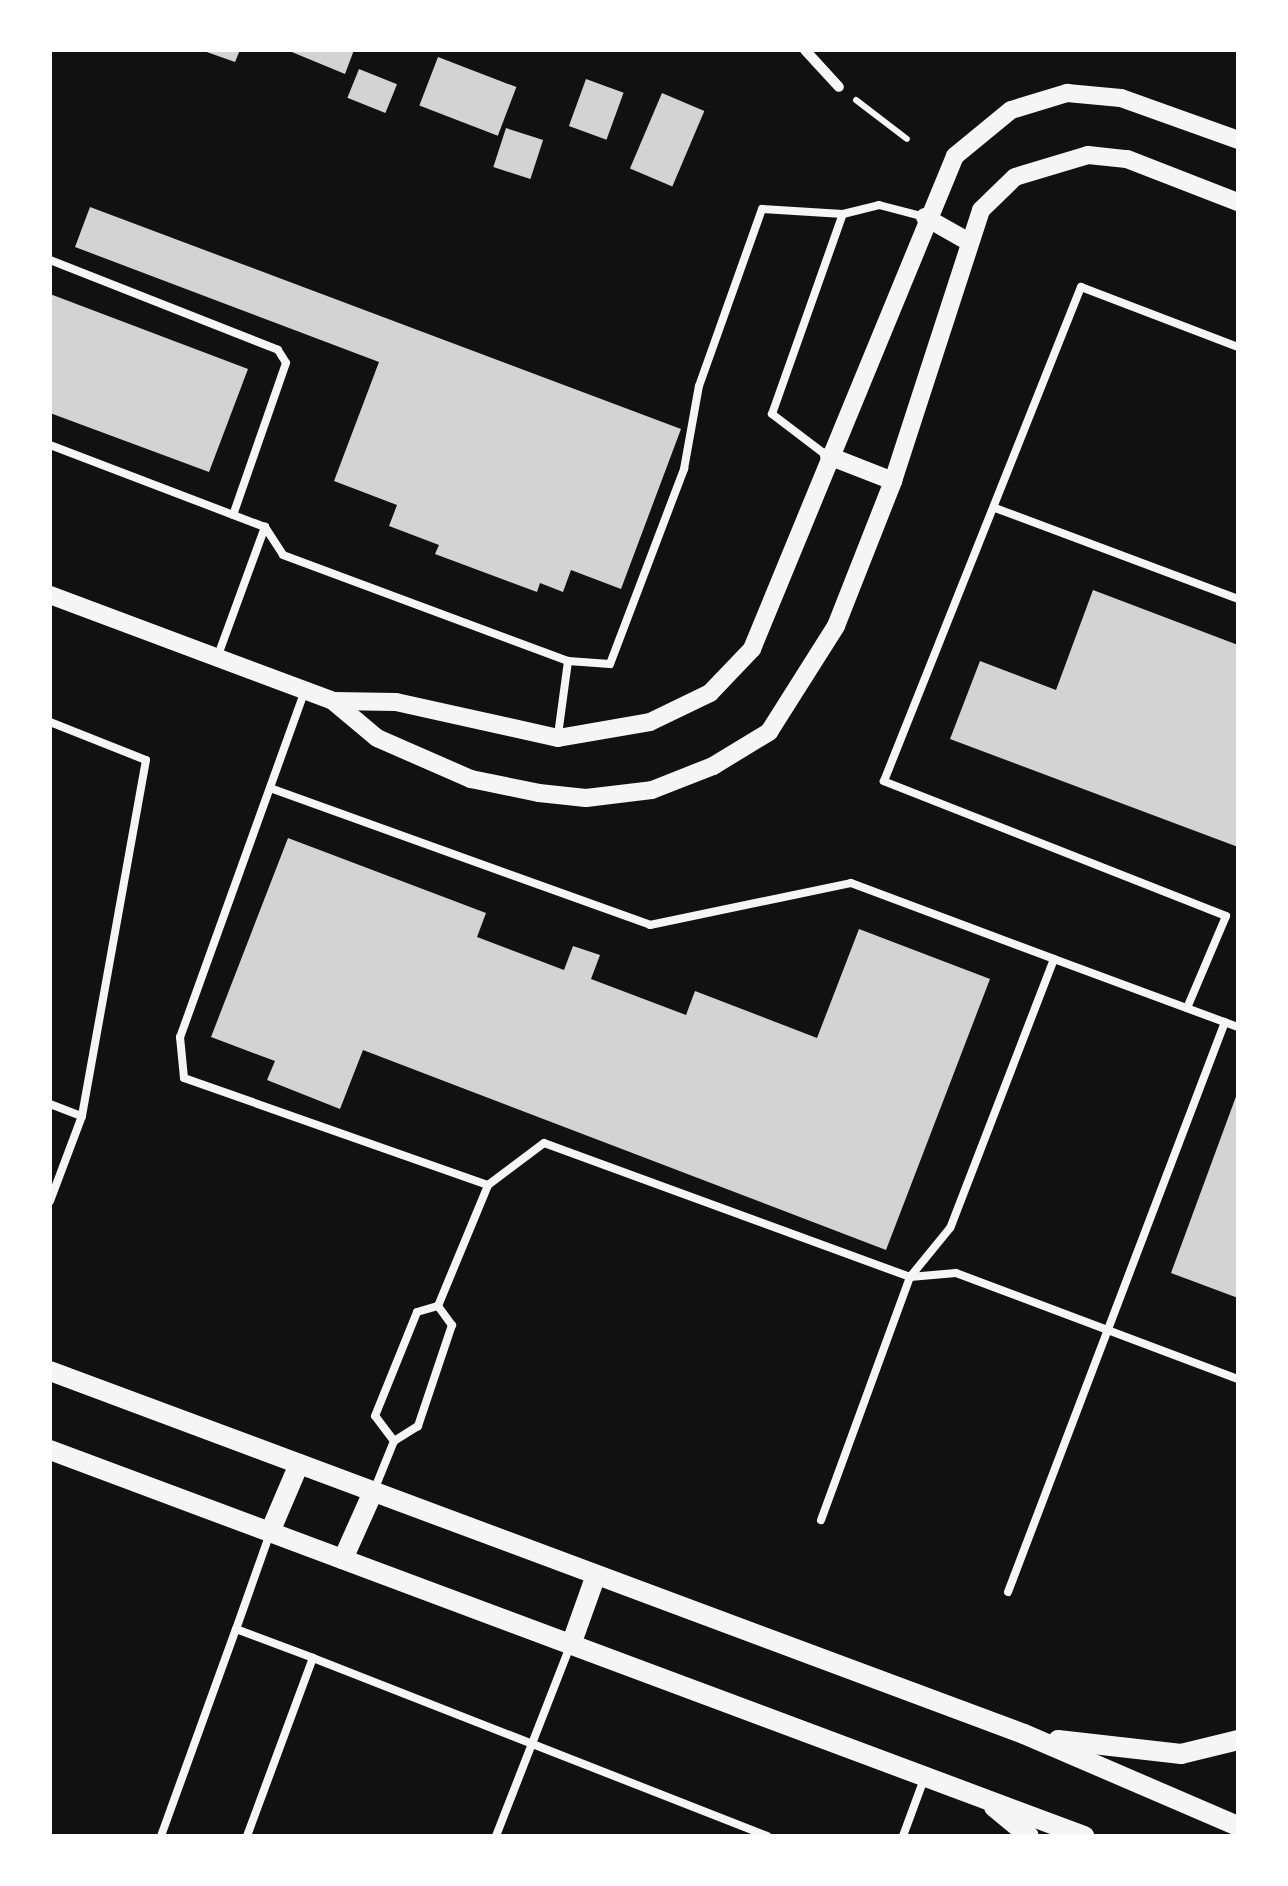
<!DOCTYPE html>
<html>
<head>
<meta charset="utf-8">
<style>
	body { margin:0 }
	#map { position:relative; width:1288px; height:1886px; overflow:hidden; background:#111; font-family:Helvetica,sans-serif }
	div>[style] { position:absolute }
	.building>* { inset:0; background:#d3d3d3; transform-origin:0 0 }
	.path>* { height:6px; margin:-3px; padding:0 3px; transform-origin:3px; border-radius:3px; background:#f5f5f5 }
	.service>* { height:8px; margin:-4px; padding:0 4px; transform-origin:4px; border-radius:4px; background:#f5f5f5 }
	.minor>* { height:10px; margin:-5px; padding:0 5px; transform-origin:5px; border-radius:5px; background:#f5f5f5 }
	.tertiary>* { height:18px; margin:-9px; padding:0 9px; transform-origin:9px; border-radius:9px; background:#f5f5f5 }
	.secondary>* { height:20px; margin:-10px; padding:0 10px; transform-origin:10px; border-radius:10px; background:#f5f5f5 }
	span { translate:-50% -50%; white-space:nowrap; text-align:center; line-height:1.15; -webkit-text-stroke:9px #fff; paint-order:stroke }
	.frame { position:absolute; inset:0; border:52px solid #fff; pointer-events:none }
</style>
</head>
<body>
<div id="map">
	<div class="building">
		<div style="clip-path:polygon(201px 50px,240px 50px,235px 62px)"></div>
		<div style="clip-path:polygon(287px 50px,354px 50px,345px 74px)"></div>
		<div style="left:438px;top:57px;width:84px;height:52px;rotate:21deg"></div>
		<div style="left:359px;top:69px;width:41px;height:31px;rotate:22deg"></div>
		<div style="left:586px;top:79px;width:40px;height:50px;rotate:20deg"></div>
		<div style="left:662px;top:93px;width:46px;height:82px;rotate:23deg"></div>
		<div style="left:506px;top:128px;width:39px;height:41px;rotate:18deg"></div>
		<div style="clip-path:polygon(90px 207px,681px 429px,621px 589px,571px 570px,563px 592px,540px 583px,537px 592px,435px 554px,439px 545px,389px 526px,397px 505px,334px 481px,379px 362px,75px 247px)"></div>
		<div style="clip-path:polygon(50px 294px,248px 369px,209px 472px,50px 413px)"></div>
		<div style="clip-path:polygon(1093px 590px,1238px 645px,1238px 847px,950px 739px,980px 661px,1056px 690px)"></div>
		<div style="clip-path:polygon(288px 838px,486px 913px,477px 937px,564px 970px,573px 946px,600px 955px,591px 979px,686px 1015px,695px 991px,817px 1038px,859px 929px,990px 979px,886px 1250px,363px 1050px,340px 1109px,267px 1080px,275px 1061px,211px 1037px)"></div>
		<div style="clip-path:polygon(1238px 1091px,1238px 1298px,1171px 1273px)"></div>
	</div>
	<div class="path">
		<div style="left:856px;top:100px;width:64px;rotate:37.4deg"></div>
	</div>
	<div class="service">
		<div style="left:50px;top:260px;width:245px;rotate:21.5deg"></div>
		<div style="left:278px;top:350px;width:15px;rotate:58deg"></div>
		<div style="left:286px;top:363px;width:161px;rotate:109.2deg"></div>
		<div style="left:50px;top:445px;width:230px;rotate:20.9deg"></div>
		<div style="left:265px;top:527px;width:33px;rotate:57deg"></div>
		<div style="left:283px;top:555px;width:304px;rotate:20.4deg"></div>
		<div style="left:568px;top:661px;width:42px;rotate:4.1deg"></div>
		<div style="left:610px;top:664px;width:209px;rotate:-69.2deg"></div>
		<div style="left:684px;top:469px;width:84px;rotate:-79.8deg"></div>
		<div style="left:699px;top:386px;width:188px;rotate:-70.4deg"></div>
		<div style="left:762px;top:209px;width:81px;rotate:3.5deg"></div>
		<div style="left:826px;top:455px;width:68px;rotate:-142.8deg"></div>
		<div style="left:772px;top:414px;width:212px;rotate:-70.5deg"></div>
		<div style="left:843px;top:214px;width:37px;rotate:-14deg"></div>
		<div style="left:879px;top:205px;width:48px;rotate:14.6deg"></div>
		<div style="left:995px;top:508px;width:259px;rotate:20.5deg"></div>
		<div style="left:217px;top:658px;width:140px;rotate:-69.9deg"></div>
		<div style="left:304px;top:693px;width:366px;rotate:109.8deg"></div>
		<div style="left:180px;top:1037px;width:41px;rotate:84.4deg"></div>
		<div style="left:184px;top:1078px;width:322px;rotate:19.4deg"></div>
		<div style="left:488px;top:1185px;width:70px;rotate:-36.9deg"></div>
		<div style="left:544px;top:1143px;width:390px;rotate:20.1deg"></div>
		<div style="left:910px;top:1277px;width:46px;rotate:-5deg"></div>
		<div style="left:956px;top:1273px;width:301px;rotate:20.6deg"></div>
		<div style="left:50px;top:722px;width:103px;rotate:21.6deg"></div>
		<div style="left:146px;top:760px;width:362px;rotate:100.2deg"></div>
		<div style="left:558px;top:735px;width:75px;rotate:-82.3deg"></div>
		<div style="left:270px;top:788px;width:404px;rotate:19.8deg"></div>
		<div style="left:650px;top:925px;width:205px;rotate:-11.8deg"></div>
		<div style="left:851px;top:883px;width:217px;rotate:20.5deg"></div>
		<div style="left:1054px;top:959px;width:288px;rotate:111.1deg"></div>
		<div style="left:950px;top:1228px;width:63px;rotate:129.2deg"></div>
		<div style="left:910px;top:1277px;width:259px;rotate:110.1deg"></div>
		<div style="left:1054px;top:959px;width:196px;rotate:20.3deg"></div>
		<div style="left:1187px;top:1008px;width:100px;rotate:-67deg"></div>
		<div style="left:1226px;top:916px;width:368px;rotate:-158.5deg"></div>
		<div style="left:884px;top:781px;width:532px;rotate:-68.26deg"></div>
		<div style="left:1081px;top:287px;width:168px;rotate:20.9deg"></div>
		<div style="left:50px;top:1104px;width:34px;rotate:21deg"></div>
		<div style="left:82px;top:1116px;width:91px;rotate:110.6deg"></div>
		<div style="left:438px;top:1306px;width:24px;rotate:54deg"></div>
		<div style="left:452px;top:1325px;width:107px;rotate:108.6deg"></div>
		<div style="left:418px;top:1426px;width:28px;rotate:148deg"></div>
		<div style="left:394px;top:1441px;width:31px;rotate:-127deg"></div>
		<div style="left:375px;top:1416px;width:112px;rotate:-68deg"></div>
		<div style="left:417px;top:1312px;width:22px;rotate:-16deg"></div>
		<div style="left:438px;top:1306px;width:131px;rotate:-67.5deg"></div>
		<div style="left:375px;top:1488px;width:51px;rotate:-68deg"></div>
		<div style="left:269px;top:1536px;width:99px;rotate:109.5deg"></div>
		<div style="left:236px;top:1629px;width:82px;rotate:20.6deg"></div>
		<div style="left:1008px;top:1592px;width:610px;rotate:-69.16deg"></div>
		<div style="left:161px;top:1836px;width:220px;rotate:-70.1deg"></div>
		<div style="left:247px;top:1836px;width:190px;rotate:-69.7deg"></div>
		<div style="left:313px;top:1658px;width:488px;rotate:21.4deg"></div>
		<div style="left:496px;top:1836px;width:204px;rotate:-68.7deg"></div>
		<div style="left:903px;top:1836px;width:61px;rotate:-69.8deg"></div>
	</div>
	<div class="minor">
		<div style="left:805px;top:50px;width:50px;rotate:47.4deg"></div>
	</div>
	<div class="tertiary">
		<div style="left:925px;top:217px;width:51px;rotate:29.6deg"></div>
		<div style="left:829px;top:456px;width:69px;rotate:21.3deg"></div>
		<div style="left:50px;top:595px;width:302px;rotate:20.5deg"></div>
		<div style="left:333px;top:701px;width:63px;rotate:0.9deg"></div>
		<div style="left:396px;top:702px;width:166px;rotate:12.5deg"></div>
		<div style="left:558px;top:738px;width:93px;rotate:-9.9deg"></div>
		<div style="left:650px;top:722px;width:67px;rotate:-25.8deg"></div>
		<div style="left:710px;top:693px;width:61px;rotate:-46.3deg"></div>
		<div style="left:752px;top:649px;width:533px;rotate:-67.62deg"></div>
		<div style="left:955px;top:156px;width:72px;rotate:-39.4deg"></div>
		<div style="left:1011px;top:110px;width:59px;rotate:-16.9deg"></div>
		<div style="left:1067px;top:93px;width:54px;rotate:5.3deg"></div>
		<div style="left:1121px;top:98px;width:124px;rotate:19.7deg"></div>
		<div style="left:333px;top:701px;width:57px;rotate:40.1deg"></div>
		<div style="left:377px;top:738px;width:103px;rotate:23.6deg"></div>
		<div style="left:471px;top:779px;width:69px;rotate:11.6deg"></div>
		<div style="left:539px;top:793px;width:47px;rotate:6.1deg"></div>
		<div style="left:586px;top:798px;width:66px;rotate:-6.9deg"></div>
		<div style="left:652px;top:790px;width:66px;rotate:-21.5deg"></div>
		<div style="left:713px;top:766px;width:66px;rotate:-31.3deg"></div>
		<div style="left:769px;top:732px;width:125px;rotate:-57.7deg"></div>
		<div style="left:836px;top:626px;width:156px;rotate:-68.5deg"></div>
		<div style="left:893px;top:481px;width:285px;rotate:-72deg"></div>
		<div style="left:981px;top:210px;width:47px;rotate:-44.1deg"></div>
		<div style="left:1015px;top:177px;width:76px;rotate:-16.8deg"></div>
		<div style="left:1088px;top:155px;width:39px;rotate:6deg"></div>
		<div style="left:1127px;top:159px;width:119px;rotate:21.2deg"></div>
	</div>
	<div class="secondary">
		<div style="left:50px;top:1371px;width:1039px;rotate:20.44deg"></div>
		<div style="left:1024px;top:1734px;width:233px;rotate:23.3deg"></div>
		<div style="left:50px;top:1450px;width:1104px;rotate:20.47deg"></div>
		<div style="left:270px;top:1532px;width:74px;rotate:-66.9deg"></div>
		<div style="left:343px;top:1559px;width:73px;rotate:-65.9deg"></div>
		<div style="left:572px;top:1642px;width:71px;rotate:-70.3deg"></div>
		<div style="left:1058px;top:1740px;width:124px;rotate:6.5deg"></div>
		<div style="left:1181px;top:1754px;width:59px;rotate:-13.8deg"></div>
		<div style="left:994px;top:1807px;width:45px;rotate:39.6deg"></div>
	</div>
	<div class="frame"></div>
</div>
</body>
</html>
